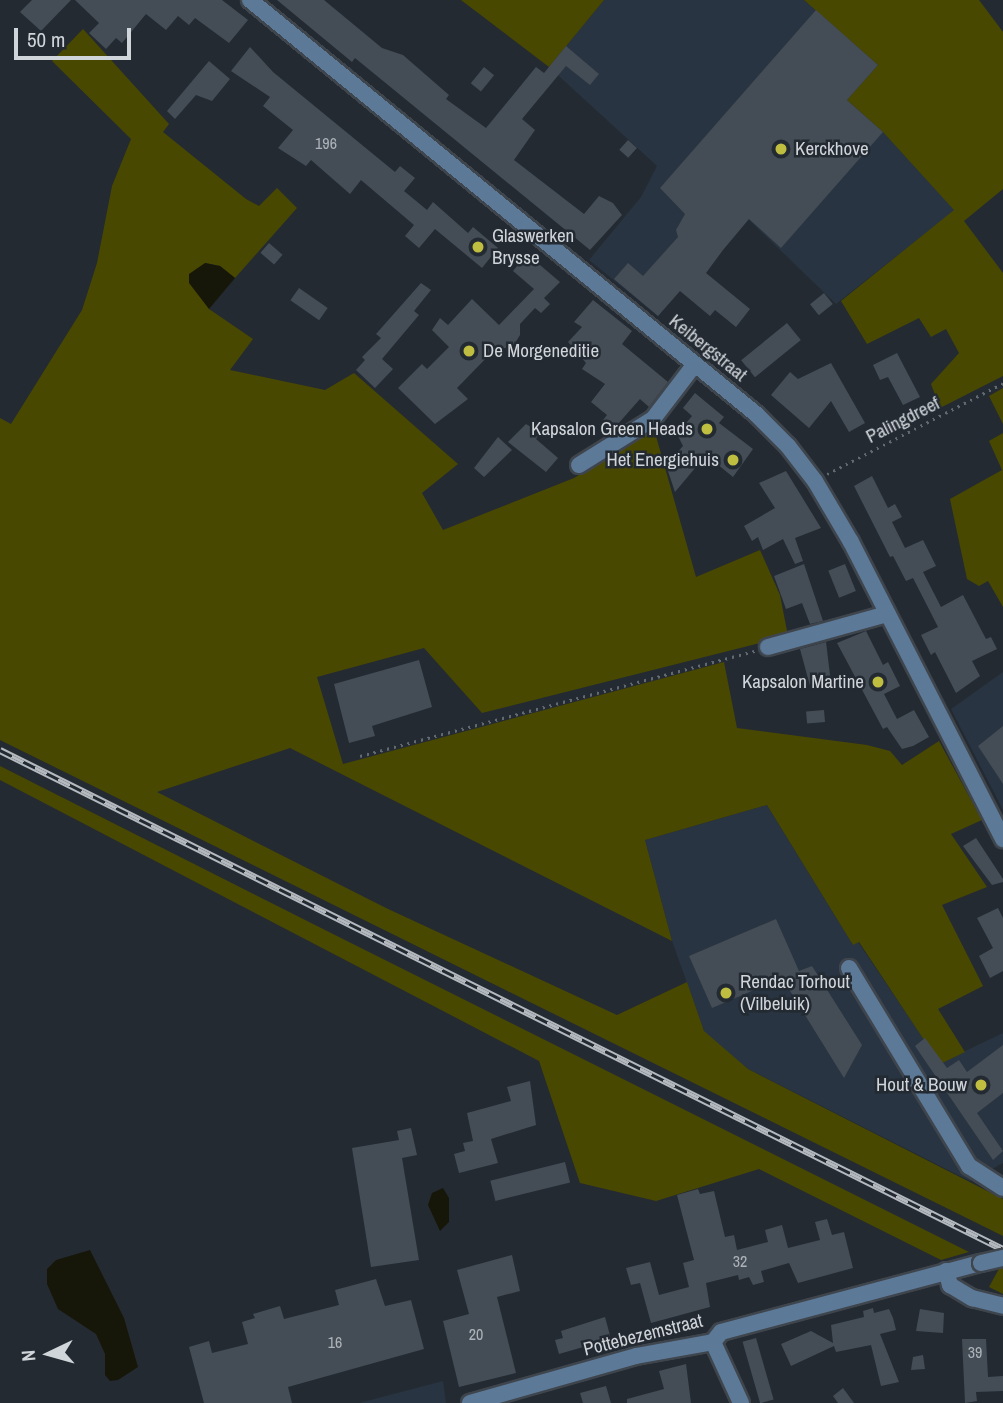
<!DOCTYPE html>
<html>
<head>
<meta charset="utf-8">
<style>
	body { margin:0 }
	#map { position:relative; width:1003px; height:1403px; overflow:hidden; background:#232a32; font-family:"Archivo Narrow",sans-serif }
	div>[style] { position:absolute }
	.built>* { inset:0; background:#283441 }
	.green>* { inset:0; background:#494801 }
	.water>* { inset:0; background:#171709 }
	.building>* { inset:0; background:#444c55; transform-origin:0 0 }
	.path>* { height:2.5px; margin-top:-1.25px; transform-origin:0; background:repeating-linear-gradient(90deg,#636970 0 2px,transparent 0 7px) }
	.roads { filter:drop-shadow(2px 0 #3f454d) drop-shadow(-2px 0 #3f454d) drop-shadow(0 2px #3f454d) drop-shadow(0 -2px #3f454d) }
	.minor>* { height:16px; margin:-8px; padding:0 8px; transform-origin:8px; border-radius:8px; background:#5c7a98 }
	.rail>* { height:7px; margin-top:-3.5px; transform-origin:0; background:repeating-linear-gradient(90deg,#232a32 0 13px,#b3b9be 0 26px); box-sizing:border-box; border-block:2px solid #b3b9be }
	.bridges { filter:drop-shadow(2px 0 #3f454d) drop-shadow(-2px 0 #3f454d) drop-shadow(0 2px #3f454d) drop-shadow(0 -2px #3f454d) }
	.minor-bridge>* { height:16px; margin:-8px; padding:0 8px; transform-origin:8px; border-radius:8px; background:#5c7a98 }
	.dots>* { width:19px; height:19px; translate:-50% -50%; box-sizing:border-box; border:4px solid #232a32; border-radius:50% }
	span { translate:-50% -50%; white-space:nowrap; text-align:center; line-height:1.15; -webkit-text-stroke:5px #232a32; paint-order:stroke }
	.number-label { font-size:16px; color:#adb3b9 }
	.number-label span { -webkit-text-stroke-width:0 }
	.poi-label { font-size:19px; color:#d0d5da }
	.left { translate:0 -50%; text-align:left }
	.right { translate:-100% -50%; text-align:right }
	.street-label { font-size:19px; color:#d0d5da }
	.north { position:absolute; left:14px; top:1319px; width:70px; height:70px; -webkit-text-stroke:5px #232a32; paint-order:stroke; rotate:265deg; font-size:19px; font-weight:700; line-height:28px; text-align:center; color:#d0d5da }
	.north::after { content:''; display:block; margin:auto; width:24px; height:32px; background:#d0d5da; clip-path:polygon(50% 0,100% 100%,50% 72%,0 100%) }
	.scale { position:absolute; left:14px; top:28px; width:117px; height:32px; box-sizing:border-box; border:4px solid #d0d5da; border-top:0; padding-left:9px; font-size:21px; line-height:24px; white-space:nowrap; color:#d0d5da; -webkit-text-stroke:5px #232a32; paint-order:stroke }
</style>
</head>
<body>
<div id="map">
	<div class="built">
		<div style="clip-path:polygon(604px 0,804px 0,878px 65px,847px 101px,883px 132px,955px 210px,836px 304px,746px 217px,658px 316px,589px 260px,641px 197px,657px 166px,549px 67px)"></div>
		<div style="clip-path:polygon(1003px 672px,1003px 810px,951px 709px)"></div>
		<div style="clip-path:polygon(767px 805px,853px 945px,858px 942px,940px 1063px,1003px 1033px,1003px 1163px,970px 1181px,748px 1069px,706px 1036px,672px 941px,645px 840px)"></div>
		<div style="clip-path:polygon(443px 1381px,446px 1403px,359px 1403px)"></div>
	</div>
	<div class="green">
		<div style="clip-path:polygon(461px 0,604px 0,549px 67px)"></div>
		<div style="clip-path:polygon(804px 0,979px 0,1003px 32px,1003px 189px,964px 221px,1003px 273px,1003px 376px,940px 408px,931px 384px,959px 353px,946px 329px,931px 337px,919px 318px,867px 344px,841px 301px,954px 210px,883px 132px,847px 100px,878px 65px)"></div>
		<div style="clip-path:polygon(83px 29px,169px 124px,163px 132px,246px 199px,259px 206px,277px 188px,297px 208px,235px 278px,220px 266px,205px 263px,209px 309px,253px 339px,230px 370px,325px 390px,354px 373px,458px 464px,422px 493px,443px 530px,574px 478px,654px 429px,696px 577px,760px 550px,780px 595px,788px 636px,482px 713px,424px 648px,317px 677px,343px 764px,724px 662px,737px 728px,867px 745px,890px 751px,902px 765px,939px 741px,982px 820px,951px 834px,987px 887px,942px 905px,983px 986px,938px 1009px,965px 1052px,940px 1064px,859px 942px,853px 945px,767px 805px,645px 840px,672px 941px,290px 748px,157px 792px,386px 908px,617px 1015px,687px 982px,704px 1031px,748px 1069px,1003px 1199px,1003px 1236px,0 740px,0 418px,11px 424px,82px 310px,97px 263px,112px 186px,131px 139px,52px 61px)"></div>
		<div style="clip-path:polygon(1003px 388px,1003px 424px,989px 396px)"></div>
		<div style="clip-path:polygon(1003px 433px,1003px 607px,988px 581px,979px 586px,967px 579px,950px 499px,1002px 470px,989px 441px)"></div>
		<div style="clip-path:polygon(0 766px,333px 934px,969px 1252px,941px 1260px,759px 1169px,656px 1201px,580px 1183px,539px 1061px,0 780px)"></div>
		<div style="clip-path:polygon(1000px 1267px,1003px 1269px,1003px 1294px,989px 1287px)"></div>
	</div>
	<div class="water">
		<div style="clip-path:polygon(205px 263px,220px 266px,235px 278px,209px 309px,189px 283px,189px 274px)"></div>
		<div style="clip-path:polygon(443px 1188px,449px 1198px,449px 1222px,440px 1231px,428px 1205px,432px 1193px)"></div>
		<div style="clip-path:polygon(90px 1250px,124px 1318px,138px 1367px,118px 1380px,110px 1381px,105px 1375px,105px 1354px,96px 1334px,58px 1309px,47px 1284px,47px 1269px,56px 1260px)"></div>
	</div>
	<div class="building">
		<div style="clip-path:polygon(32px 0,71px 0,41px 31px,20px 12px)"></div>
		<div style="clip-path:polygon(75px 0,222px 0,248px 20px,229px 43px,195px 18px,189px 25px,178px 16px,166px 30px,146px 14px,122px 43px,116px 38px,106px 49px,89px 33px,99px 23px)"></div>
		<div style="clip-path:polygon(277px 0,324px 0,382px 48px,403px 55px,449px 95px,446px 99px,486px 128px,536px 67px,544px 73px,566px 46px,599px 74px,590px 85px,566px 66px,522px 119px,535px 130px,514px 160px,584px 214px,599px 196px,613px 203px,622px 215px,590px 250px,355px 58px,352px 62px)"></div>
		<div style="clip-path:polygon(816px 10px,878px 65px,847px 100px,883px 132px,781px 248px,749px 219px,723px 250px,706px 273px,750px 309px,736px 327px,715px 310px,710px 316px,680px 291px,658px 316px,614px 279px,628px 263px,643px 276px,678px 237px,676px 230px,685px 214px,660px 188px)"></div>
		<div style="clip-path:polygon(250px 47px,273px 72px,395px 172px,400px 166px,415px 178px,404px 191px,427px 210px,433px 202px,468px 233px,473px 227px,498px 248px,482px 268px,435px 229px,419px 248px,405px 236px,414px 225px,361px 180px,350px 194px,311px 160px,306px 166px,278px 148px,293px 130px,263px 106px,270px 97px,231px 71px)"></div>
		<div style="clip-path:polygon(209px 61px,230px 79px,212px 101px,196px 95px,175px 119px,167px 111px)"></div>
		<div style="left:484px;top:67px;width:13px;height:21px;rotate:39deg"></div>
		<div style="left:628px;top:140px;width:12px;height:13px;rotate:42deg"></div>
		<div style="left:269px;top:243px;width:18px;height:13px;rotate:41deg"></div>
		<div style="clip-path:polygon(527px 254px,560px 282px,544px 298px,550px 304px,541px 313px,535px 308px,520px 324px,520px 335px,512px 348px,496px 348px,457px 388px,468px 399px,435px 424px,398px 388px,422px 364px,427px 369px,449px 347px,432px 330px,440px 318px,448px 325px,472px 299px,499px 325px,534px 289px,513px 271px)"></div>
		<div style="clip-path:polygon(421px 283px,431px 290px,414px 311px,419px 315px,382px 359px,393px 369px,375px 388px,356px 370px,365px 360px,362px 357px,381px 338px,376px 334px)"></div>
		<div style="left:299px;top:288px;width:35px;height:15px;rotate:35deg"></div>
		<div style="left:824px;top:293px;width:14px;height:18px;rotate:51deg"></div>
		<div style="clip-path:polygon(593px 300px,632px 331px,622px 344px,668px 382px,649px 407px,640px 399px,610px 433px,599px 425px,607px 415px,591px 402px,605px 384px,582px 369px,586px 363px,568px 342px,582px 327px,574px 322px)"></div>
		<div style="left:787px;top:323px;width:22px;height:59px;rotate:51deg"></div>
		<div style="clip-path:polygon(897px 353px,920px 397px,903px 405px,888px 377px,880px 380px,873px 365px)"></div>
		<div style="clip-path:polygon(831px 363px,865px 423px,849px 432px,831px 401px,809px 428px,771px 395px,790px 372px,798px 379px)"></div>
		<div style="clip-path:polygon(695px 393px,724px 417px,719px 423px,753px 449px,733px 477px,706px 455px,675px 492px,666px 465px,683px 446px,677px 434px,692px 416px,683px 408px)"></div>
		<div style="clip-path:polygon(526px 424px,541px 433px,536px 439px,558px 458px,546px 472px,508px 442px)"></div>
		<div style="clip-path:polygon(498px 437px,512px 450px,484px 477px,474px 468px)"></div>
		<div style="clip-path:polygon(786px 471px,821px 528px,795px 538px,803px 561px,795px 564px,783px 539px,763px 550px,758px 537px,752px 541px,744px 526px,775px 508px,759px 483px)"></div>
		<div style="clip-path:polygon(872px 476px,888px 508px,895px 504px,902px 517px,892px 522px,905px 548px,923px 540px,936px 566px,923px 572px,941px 607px,963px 595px,986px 639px,991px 637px,997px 649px,972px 661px,980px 676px,956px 693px,935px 652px,931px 655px,921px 635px,938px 627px,913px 578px,906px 581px,893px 556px,890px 557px,854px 486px)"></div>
		<div style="clip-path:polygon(804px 564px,823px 621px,810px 624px,802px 603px,786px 609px,774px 576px)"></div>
		<div style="left:845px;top:564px;width:29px;height:18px;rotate:68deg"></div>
		<div style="clip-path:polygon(866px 631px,883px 665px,888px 662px,900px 686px,884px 694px,897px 719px,914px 710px,929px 737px,913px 746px,902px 749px,887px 727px,883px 729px,837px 643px)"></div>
		<div style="clip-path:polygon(826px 642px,831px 683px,810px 686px,800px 649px)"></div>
		<div style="clip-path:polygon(419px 660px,432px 707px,372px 726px,375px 736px,349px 743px,334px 684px)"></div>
		<div style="left:824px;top:710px;width:12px;height:18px;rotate:85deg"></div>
		<div style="clip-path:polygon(1003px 726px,1003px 784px,978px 746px)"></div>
		<div style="clip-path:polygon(976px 838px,1003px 879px,1003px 882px,992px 885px,963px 846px)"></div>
		<div style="clip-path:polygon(998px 908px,1003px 918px,1003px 971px,990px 978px,979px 956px,993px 948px,977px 918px)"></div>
		<div style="clip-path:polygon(776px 919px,799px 971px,812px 966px,862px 1045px,844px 1078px,782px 978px,712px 1008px,689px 956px)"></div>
		<div style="clip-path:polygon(925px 1038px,947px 1068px,959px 1060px,967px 1072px,1003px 1045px,1003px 1093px,977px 1113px,1003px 1151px,993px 1160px,915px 1046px)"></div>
		<div style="clip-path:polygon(530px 1081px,536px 1125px,491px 1139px,498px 1163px,459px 1173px,454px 1154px,465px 1151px,463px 1143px,473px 1141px,467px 1113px,511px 1101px,507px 1087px)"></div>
		<div style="clip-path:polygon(411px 1128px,417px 1155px,402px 1158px,419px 1260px,371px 1267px,352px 1148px,399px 1140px,397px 1131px)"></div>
		<div style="left:565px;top:1162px;width:21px;height:77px;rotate:76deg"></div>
		<div style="clip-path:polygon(698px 1189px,700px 1194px,714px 1191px,725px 1237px,734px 1235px,737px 1250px,768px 1242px,765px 1230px,782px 1225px,788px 1248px,820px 1240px,815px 1222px,827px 1219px,832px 1235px,844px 1232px,853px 1268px,798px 1283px,789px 1263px,761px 1271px,764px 1282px,753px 1285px,749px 1277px,739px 1280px,738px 1275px,706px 1283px,710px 1307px,651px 1323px,640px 1283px,631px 1285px,626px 1268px,650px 1262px,659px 1295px,689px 1287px,683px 1263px,694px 1260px,677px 1195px)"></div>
		<div style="clip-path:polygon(512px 1255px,520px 1291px,497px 1297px,516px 1373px,459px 1387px,443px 1321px,469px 1314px,457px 1270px)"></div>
		<div style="clip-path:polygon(376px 1279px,385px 1306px,411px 1300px,424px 1349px,288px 1387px,292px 1403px,204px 1403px,189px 1347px,209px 1341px,212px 1353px,248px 1344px,242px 1322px,255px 1318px,253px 1314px,280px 1306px,284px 1319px,339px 1305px,335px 1290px)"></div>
		<div style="clip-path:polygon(873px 1308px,874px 1313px,889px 1309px,893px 1318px,896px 1330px,880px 1334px,899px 1382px,881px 1386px,871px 1345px,836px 1352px,834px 1346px,791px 1366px,781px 1344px,811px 1331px,833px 1343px,831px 1325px,864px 1317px,863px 1311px)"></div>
		<div style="clip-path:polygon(920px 1309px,944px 1313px,943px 1333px,916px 1331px)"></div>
		<div style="clip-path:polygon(605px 1317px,611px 1339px,559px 1354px,555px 1340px,563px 1338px,561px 1331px)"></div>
		<div style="left:756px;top:1338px;width:64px;height:14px;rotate:74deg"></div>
		<div style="clip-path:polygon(962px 1339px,986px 1339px,988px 1377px,1003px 1376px,1003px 1391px,976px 1392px,977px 1401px,965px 1403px)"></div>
		<div style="clip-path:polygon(923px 1355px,925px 1369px,911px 1370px,913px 1357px)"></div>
		<div style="clip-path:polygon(686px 1364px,691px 1403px,627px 1403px,627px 1399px,664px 1389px,659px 1371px)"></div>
		<div style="clip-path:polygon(606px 1386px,611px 1403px,583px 1403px,580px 1393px)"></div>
		<div style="clip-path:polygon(843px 1388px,854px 1403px,838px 1403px,833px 1396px)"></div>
	</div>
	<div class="path">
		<div style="left:827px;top:474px;width:198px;rotate:-27.3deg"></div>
		<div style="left:360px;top:756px;width:409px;rotate:-14.9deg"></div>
	</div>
	<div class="roads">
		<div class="minor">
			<div style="left:250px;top:0;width:654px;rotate:39.29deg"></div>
			<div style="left:756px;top:414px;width:45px;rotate:45deg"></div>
			<div style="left:788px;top:446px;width:44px;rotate:52.4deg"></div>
			<div style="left:815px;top:481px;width:71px;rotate:59.5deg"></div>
			<div style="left:851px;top:542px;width:334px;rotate:62.9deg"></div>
			<div style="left:579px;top:465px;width:87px;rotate:-31.9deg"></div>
			<div style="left:653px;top:419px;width:69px;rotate:-52.6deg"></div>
			<div style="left:768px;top:647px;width:123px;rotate:-15.5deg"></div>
			<div style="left:849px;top:968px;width:232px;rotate:58.8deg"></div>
			<div style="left:969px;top:1166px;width:40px;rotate:32.9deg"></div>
			<div style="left:946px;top:1271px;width:15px;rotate:74deg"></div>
			<div style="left:950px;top:1285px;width:26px;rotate:31deg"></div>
			<div style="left:972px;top:1298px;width:32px;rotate:14deg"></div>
			<div style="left:713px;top:1342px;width:13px;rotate:-51deg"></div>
			<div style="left:721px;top:1332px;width:269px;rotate:-14.9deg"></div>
			<div style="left:713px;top:1342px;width:67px;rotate:65.3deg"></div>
			<div style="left:470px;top:1403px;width:173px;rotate:-15.8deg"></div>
			<div style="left:636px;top:1356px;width:78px;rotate:-10.3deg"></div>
		</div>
	</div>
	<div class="rail">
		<div style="left:0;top:750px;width:1120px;rotate:26.45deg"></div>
	</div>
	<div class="bridges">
		<div class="minor-bridge">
			<div style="left:981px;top:1263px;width:23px;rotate:-13deg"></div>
		</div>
	</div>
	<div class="dots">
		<div style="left:781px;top:149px;background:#bfbe41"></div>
		<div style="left:478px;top:247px;background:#bfbe41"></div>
		<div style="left:469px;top:351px;background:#bfbe41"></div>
		<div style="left:707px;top:429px;background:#bfbe41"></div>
		<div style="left:733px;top:460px;background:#bfbe41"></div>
		<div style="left:878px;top:682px;background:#bfbe41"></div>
		<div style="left:726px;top:993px;background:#bfbe41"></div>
		<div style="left:981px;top:1085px;background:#bfbe41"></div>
	</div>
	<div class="number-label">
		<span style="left:326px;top:143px">196</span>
		<span style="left:740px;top:1261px">32</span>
		<span style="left:476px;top:1334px">20</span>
		<span style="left:335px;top:1342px">16</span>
		<span style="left:975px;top:1352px">39</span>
	</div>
	<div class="poi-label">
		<span class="left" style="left:795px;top:149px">Kerckhove</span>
		<span class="left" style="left:492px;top:247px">Glaswerken<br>Brysse</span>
		<span class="left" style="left:483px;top:351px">De Morgeneditie</span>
		<span class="right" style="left:693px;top:429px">Kapsalon Green Heads</span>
		<span class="right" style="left:719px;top:460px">Het Energiehuis</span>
		<span class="right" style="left:864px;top:682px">Kapsalon Martine</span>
		<span class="left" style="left:740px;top:993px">Rendac Torhout<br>(Vilbeluik)</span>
		<span class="right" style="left:967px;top:1085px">Hout &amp; Bouw</span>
	</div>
	<div class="street-label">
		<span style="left:708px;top:348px;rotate:39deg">Keibergstraat</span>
		<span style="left:903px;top:420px;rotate:-27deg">Palingdreef</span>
		<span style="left:643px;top:1335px;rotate:-14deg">Pottebezemstraat</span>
	</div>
	<div class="north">N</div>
	<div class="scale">50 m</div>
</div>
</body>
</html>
